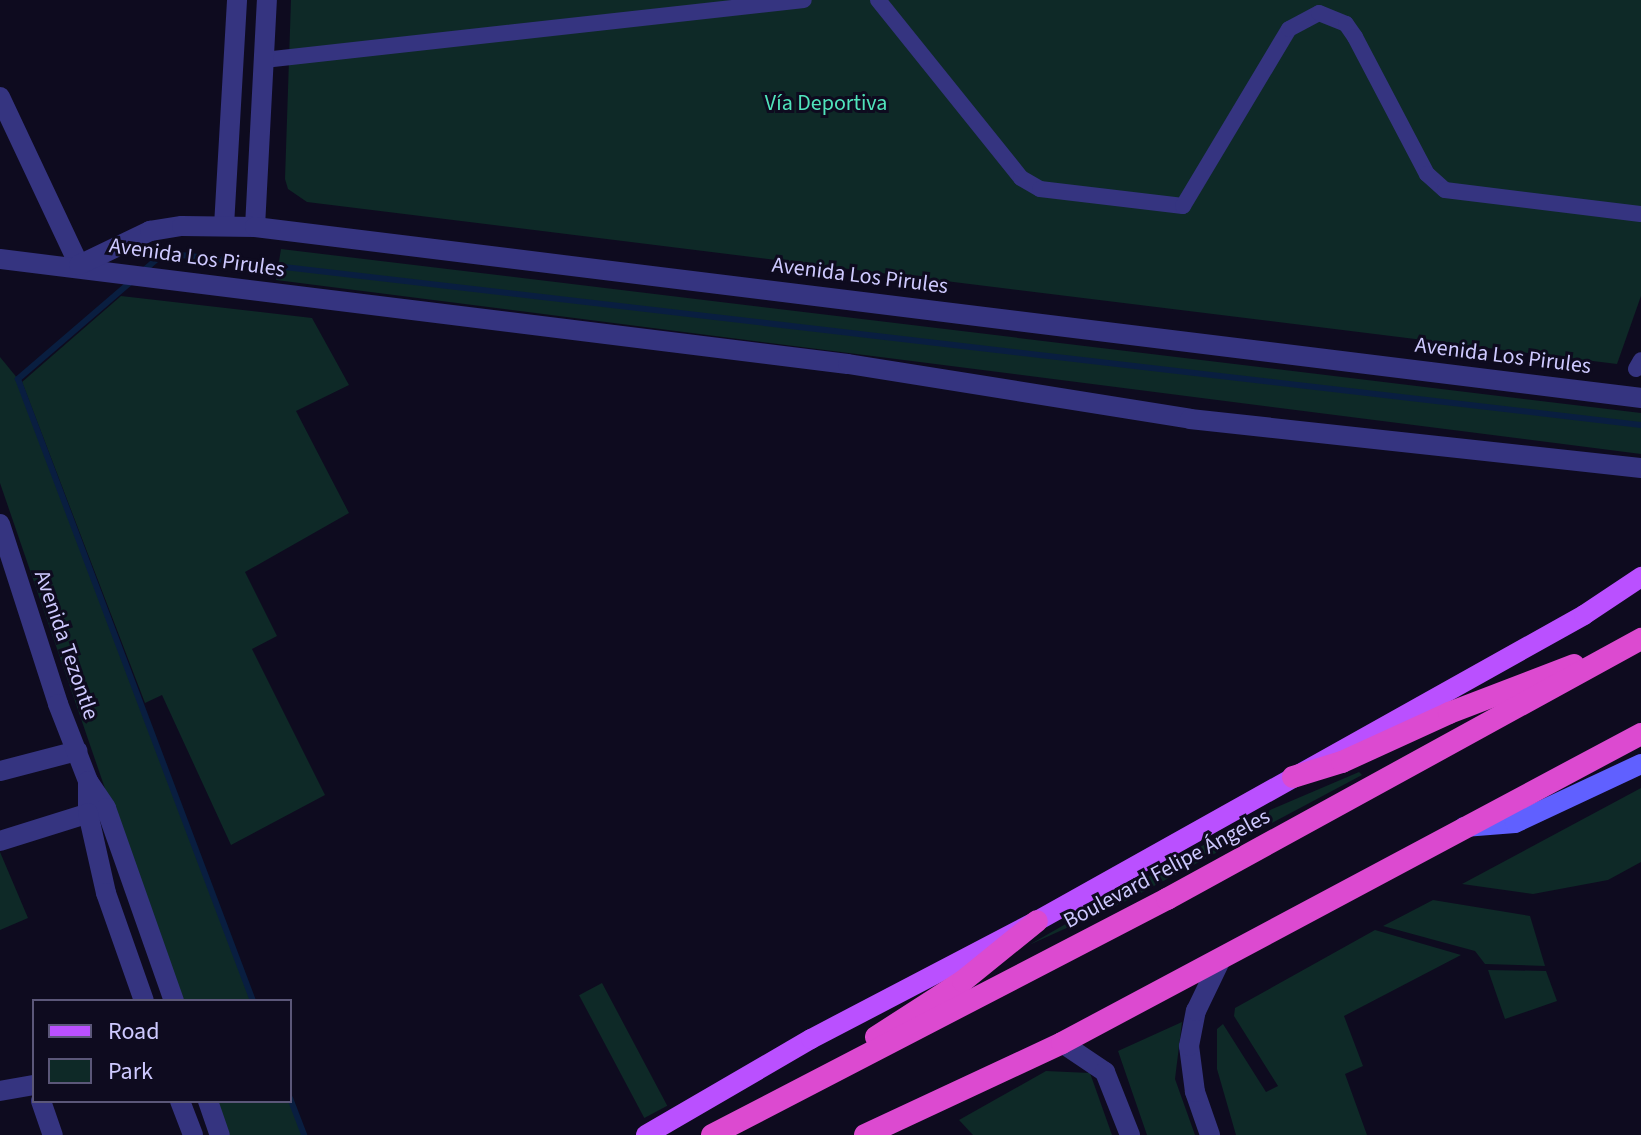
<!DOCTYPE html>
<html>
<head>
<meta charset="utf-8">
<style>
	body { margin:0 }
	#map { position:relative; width:1641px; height:1135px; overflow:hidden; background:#0e0b1f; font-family:"Source Sans 3",sans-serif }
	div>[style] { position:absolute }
	.green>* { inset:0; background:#0e2927; transform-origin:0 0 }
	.stream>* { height:6px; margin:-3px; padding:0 3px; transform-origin:3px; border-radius:3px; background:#091e40 }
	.pedestrian>* { height:16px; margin:-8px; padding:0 8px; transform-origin:8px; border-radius:8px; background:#353480 }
	.minor>* { height:20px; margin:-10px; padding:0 10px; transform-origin:10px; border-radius:10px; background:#353480 }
	.tertiary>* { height:20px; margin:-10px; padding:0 10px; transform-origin:10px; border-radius:10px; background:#353480 }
	.secondary>* { height:20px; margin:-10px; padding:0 10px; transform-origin:10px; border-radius:10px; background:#6060ff }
	.primary>* { height:20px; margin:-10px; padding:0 10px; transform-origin:10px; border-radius:10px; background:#ba50ff }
	.trunk>* { height:22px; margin:-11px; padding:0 11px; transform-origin:11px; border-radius:11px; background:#dc4ad0 }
	span { translate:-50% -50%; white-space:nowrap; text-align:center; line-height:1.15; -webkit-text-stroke:6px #0e0b1f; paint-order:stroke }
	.park-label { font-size:22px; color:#50e3bb }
	.street-label { font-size:22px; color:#cec9ff }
	.legend { position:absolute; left:32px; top:999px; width:260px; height:104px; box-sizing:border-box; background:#0e0b1f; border:2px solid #5b5779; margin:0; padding:10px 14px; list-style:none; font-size:24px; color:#cec9ff }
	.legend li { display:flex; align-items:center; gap:16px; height:40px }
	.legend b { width:40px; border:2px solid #5b5779 }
</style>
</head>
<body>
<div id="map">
	<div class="green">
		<div style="clip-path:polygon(291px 0,1641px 0,1641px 296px,1617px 364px,307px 202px,288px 189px,285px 179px)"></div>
		<div style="clip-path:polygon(281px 249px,1641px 413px,1641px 454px,276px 280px)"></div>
		<div style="clip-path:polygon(121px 296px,312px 318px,349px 385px,296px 411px,349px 513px,245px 572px,277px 636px,252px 649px,325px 795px,231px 845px,162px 695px,145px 703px,22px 382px)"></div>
		<div style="clip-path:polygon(0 357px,18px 379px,254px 1001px,178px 1001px,0 483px)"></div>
		<div style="clip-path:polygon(1359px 772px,1362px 775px,1124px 902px,1029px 945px,1249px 819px)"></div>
		<div style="clip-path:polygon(1641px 788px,1641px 862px,1608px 880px,1533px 894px,1462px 884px)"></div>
		<div style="clip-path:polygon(0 852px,28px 918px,0 930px)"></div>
		<div style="clip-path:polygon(1433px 900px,1530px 916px,1545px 966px,1485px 964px,1475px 951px,1383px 926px)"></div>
		<div style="clip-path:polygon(1375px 930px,1461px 955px,1344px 1016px,1363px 1066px,1345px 1074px,1367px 1135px,1236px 1135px,1217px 1069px,1217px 1029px,1223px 1024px,1266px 1092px,1278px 1086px,1234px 1016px,1235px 1008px)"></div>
		<div style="clip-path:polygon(1488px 970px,1546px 971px,1557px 1001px,1505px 1019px)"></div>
		<div style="left:602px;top:983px;width:139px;height:26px;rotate:62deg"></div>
		<div style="clip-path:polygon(1182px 1022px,1175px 1079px,1195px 1135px,1147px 1135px,1118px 1051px)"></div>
		<div style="clip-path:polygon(1046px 1071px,1090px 1073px,1112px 1135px,973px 1135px,959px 1120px)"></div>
		<div style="clip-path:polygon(290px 1097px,304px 1135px,224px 1135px,212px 1101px)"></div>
	</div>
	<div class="stream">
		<div style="left:142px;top:272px;width:29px;rotate:-41deg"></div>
		<div style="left:164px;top:253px;width:1487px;rotate:6.64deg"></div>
		<div style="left:133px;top:280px;width:152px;rotate:139.3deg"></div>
		<div style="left:18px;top:379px;width:665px;rotate:69.3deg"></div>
		<div style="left:290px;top:1098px;width:40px;rotate:69deg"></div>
	</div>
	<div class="pedestrian">
		<div style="left:878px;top:0;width:228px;rotate:51.2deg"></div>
		<div style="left:1021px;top:178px;width:22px;rotate:30deg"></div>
		<div style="left:1040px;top:189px;width:144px;rotate:6.8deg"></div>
		<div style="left:1183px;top:206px;width:206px;rotate:-59.1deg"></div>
		<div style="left:1289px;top:29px;width:34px;rotate:-28deg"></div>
		<div style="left:1319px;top:13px;width:29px;rotate:22deg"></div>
		<div style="left:1346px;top:24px;width:16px;rotate:55deg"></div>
		<div style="left:1355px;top:37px;width:155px;rotate:62.3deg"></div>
		<div style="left:1427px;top:174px;width:24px;rotate:42deg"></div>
		<div style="left:1445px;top:190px;width:197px;rotate:7deg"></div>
		<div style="left:264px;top:60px;width:543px;rotate:-6.34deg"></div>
		<div style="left:1636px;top:369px;width:10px;rotate:-61deg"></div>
	</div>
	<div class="minor">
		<div style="left:0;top:97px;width:186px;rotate:64.8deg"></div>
		<div style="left:0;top:771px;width:80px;rotate:-14.6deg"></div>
		<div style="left:0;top:841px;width:107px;rotate:-17.4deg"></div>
		<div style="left:0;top:1091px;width:35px;rotate:-10deg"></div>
		<div style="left:41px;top:1101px;width:36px;rotate:71deg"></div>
	</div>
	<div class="tertiary">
		<div style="left:224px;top:226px;width:226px;rotate:-86.7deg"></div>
		<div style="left:255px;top:227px;width:227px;rotate:-87deg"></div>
		<div style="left:0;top:259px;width:854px;rotate:7.06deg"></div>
		<div style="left:848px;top:364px;width:346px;rotate:9.1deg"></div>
		<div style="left:1190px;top:419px;width:454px;rotate:6.2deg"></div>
		<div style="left:79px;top:265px;width:79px;rotate:-25.6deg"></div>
		<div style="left:150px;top:231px;width:32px;rotate:-9deg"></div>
		<div style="left:182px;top:226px;width:73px;rotate:0.8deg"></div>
		<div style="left:255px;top:227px;width:1397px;rotate:7.03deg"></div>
		<div style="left:0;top:524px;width:189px;rotate:72.1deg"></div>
		<div style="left:58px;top:704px;width:83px;rotate:68.7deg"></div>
		<div style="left:88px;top:781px;width:32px;rotate:56deg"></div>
		<div style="left:106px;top:808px;width:205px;rotate:70.6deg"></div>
		<div style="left:88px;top:781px;width:32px;rotate:90deg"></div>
		<div style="left:88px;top:813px;width:82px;rotate:77.3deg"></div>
		<div style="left:106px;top:893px;width:114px;rotate:70.6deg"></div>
		<div style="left:1062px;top:1043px;width:52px;rotate:34deg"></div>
		<div style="left:1105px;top:1072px;width:68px;rotate:68.4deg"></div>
		<div style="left:180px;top:1101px;width:36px;rotate:69deg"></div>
		<div style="left:208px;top:1101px;width:36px;rotate:71deg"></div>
		<div style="left:1210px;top:1135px;width:46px;rotate:-109.2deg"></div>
		<div style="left:1195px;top:1092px;width:46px;rotate:-97.4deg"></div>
		<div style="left:1189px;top:1046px;width:36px;rotate:-79deg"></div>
		<div style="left:1196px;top:1011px;width:58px;rotate:-64.3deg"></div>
	</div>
	<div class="secondary">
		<div style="left:1464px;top:827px;width:51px;rotate:-4.5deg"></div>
		<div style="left:1515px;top:823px;width:139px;rotate:-25.1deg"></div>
	</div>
	<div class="primary">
		<div style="left:646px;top:1135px;width:191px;rotate:-30.2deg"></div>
		<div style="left:811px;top:1039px;width:255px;rotate:-27.6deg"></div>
		<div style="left:1037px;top:921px;width:627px;rotate:-29.22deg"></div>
		<div style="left:1584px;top:615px;width:69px;rotate:-33.7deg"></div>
	</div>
	<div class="trunk">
		<div style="left:1293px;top:777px;width:51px;rotate:-17deg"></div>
		<div style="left:1342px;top:762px;width:118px;rotate:-24.6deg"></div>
		<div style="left:1449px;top:713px;width:134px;rotate:-21deg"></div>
		<div style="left:876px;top:1037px;width:103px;rotate:-32.8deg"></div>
		<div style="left:963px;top:981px;width:95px;rotate:-39deg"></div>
		<div style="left:712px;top:1135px;width:513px;rotate:-27.41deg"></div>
		<div style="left:1167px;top:899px;width:541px;rotate:-28.75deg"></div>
		<div style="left:865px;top:1135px;width:217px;rotate:-25deg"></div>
		<div style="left:1062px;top:1043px;width:656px;rotate:-28.09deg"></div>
	</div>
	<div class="park-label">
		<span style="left:826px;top:104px">Vía Deportiva</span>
	</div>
	<div class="street-label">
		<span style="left:197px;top:258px;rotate:8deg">Avenida Los Pirules</span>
		<span style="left:860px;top:276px;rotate:7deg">Avenida Los Pirules</span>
		<span style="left:1503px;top:356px;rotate:7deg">Avenida Los Pirules</span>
		<span style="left:66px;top:645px;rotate:71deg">Avenida Tezontle</span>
		<span style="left:1167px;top:869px;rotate:-28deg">Boulevard Felipe Ángeles</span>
	</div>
	<ul class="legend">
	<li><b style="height:10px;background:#ba50ff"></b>Road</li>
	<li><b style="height:22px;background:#0e2927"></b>Park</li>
	</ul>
</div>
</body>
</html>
